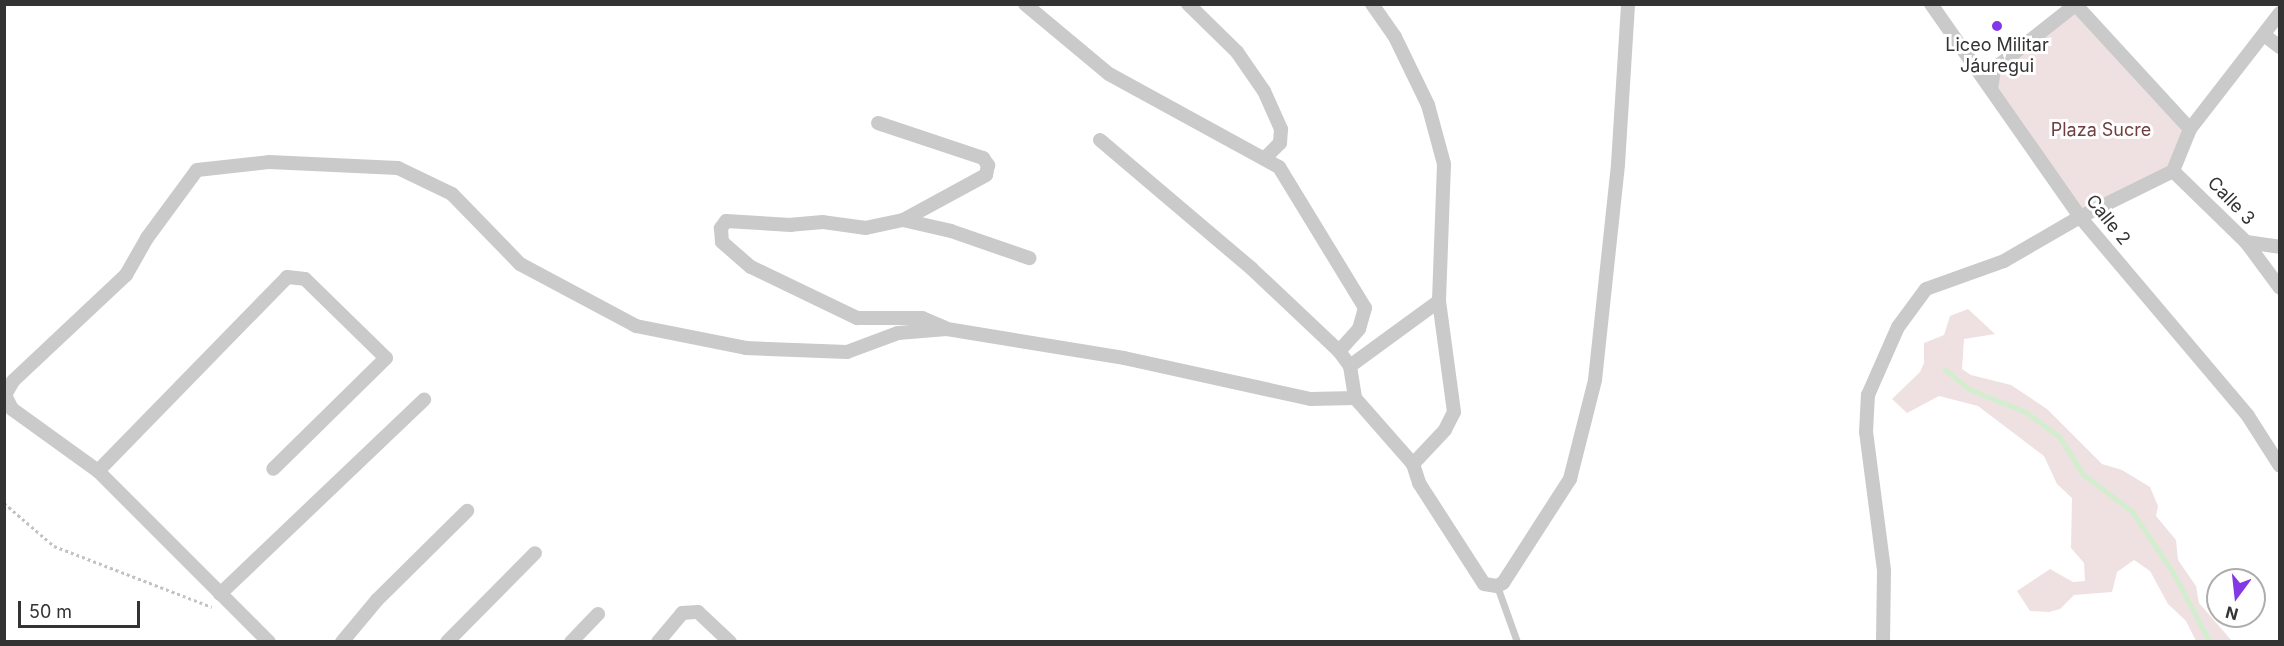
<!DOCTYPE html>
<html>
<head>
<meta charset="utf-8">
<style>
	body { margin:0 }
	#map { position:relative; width:2284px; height:646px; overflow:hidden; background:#fff; font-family:Inter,sans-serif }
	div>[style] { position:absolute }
	.green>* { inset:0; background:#efe1e2 }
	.stream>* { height:4.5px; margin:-2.25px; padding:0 2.25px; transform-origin:2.25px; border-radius:2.25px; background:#d2eece }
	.path>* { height:3px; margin-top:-1.5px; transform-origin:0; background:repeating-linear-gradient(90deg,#c3c3c3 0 3px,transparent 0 6px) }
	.service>* { height:7px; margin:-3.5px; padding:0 3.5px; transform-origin:3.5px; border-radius:3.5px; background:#cacaca }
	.minor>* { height:14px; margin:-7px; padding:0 7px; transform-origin:7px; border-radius:7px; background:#cacaca }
	.dots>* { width:16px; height:16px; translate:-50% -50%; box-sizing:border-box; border:3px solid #fff; border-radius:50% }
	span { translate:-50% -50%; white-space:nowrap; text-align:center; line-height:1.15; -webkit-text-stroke:6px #fff; paint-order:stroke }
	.poi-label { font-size:18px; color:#333 }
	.park-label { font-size:18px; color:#6f403f }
	.street-label { font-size:18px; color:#333 }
	.frame { position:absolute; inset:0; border:6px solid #333; pointer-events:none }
	.north { position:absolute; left:2206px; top:568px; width:60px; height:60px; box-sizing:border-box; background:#fff; border:2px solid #adadad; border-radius:50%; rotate:195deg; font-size:16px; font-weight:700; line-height:24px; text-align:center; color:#333 }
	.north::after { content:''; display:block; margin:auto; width:21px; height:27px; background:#8338e6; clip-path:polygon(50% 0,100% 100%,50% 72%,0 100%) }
	.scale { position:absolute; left:18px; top:601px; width:122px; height:27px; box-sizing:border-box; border:3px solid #333; border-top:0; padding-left:8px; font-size:18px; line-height:21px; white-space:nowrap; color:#333; -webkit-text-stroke:4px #fff; paint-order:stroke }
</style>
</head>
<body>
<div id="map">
	<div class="green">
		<div style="clip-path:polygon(2075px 5px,2190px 129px,2173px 171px,2080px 217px,1991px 89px,1994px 69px)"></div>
		<div style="clip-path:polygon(1968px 309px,1995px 334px,1964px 339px,1962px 369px,1971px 375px,2011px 385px,2047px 409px,2102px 464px,2122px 470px,2150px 487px,2158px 506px,2156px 516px,2176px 540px,2178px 560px,2196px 586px,2199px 603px,2232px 641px,2196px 641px,2186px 621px,2168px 604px,2150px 571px,2134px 560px,2117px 572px,2112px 592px,2074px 595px,2060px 609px,2049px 612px,2030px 611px,2017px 591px,2050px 569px,2073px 582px,2085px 581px,2084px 563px,2071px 548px,2072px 498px,2057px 484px,2044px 456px,1978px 406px,1939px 396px,1907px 413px,1892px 399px,1920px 372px,1924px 363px,1924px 343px,1944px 335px,1950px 316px)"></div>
	</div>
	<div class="stream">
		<div style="left:1945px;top:369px;width:31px;rotate:40deg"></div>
		<div style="left:1969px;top:389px;width:61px;rotate:22deg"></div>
		<div style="left:2026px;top:412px;width:42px;rotate:36.3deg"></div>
		<div style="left:2060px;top:437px;width:44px;rotate:58.1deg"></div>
		<div style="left:2083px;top:474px;width:61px;rotate:37.1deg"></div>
		<div style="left:2132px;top:511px;width:73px;rotate:56.1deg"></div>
		<div style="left:2173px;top:572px;width:79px;rotate:62.1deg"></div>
	</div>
	<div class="path">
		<div style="left:4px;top:503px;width:66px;rotate:40.7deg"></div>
		<div style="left:54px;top:546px;width:169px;rotate:21.1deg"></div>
	</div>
	<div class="service">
		<div style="left:1497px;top:586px;width:59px;rotate:70.3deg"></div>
	</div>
	<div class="minor">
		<div style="left:1025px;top:4px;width:109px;rotate:39.8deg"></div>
		<div style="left:1109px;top:74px;width:194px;rotate:28.7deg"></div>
		<div style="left:1279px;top:167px;width:165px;rotate:58.6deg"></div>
		<div style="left:1365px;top:308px;width:22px;rotate:106deg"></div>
		<div style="left:1359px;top:329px;width:30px;rotate:132deg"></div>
		<div style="left:1188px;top:4px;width:69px;rotate:44.4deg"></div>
		<div style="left:1237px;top:52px;width:47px;rotate:55.3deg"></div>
		<div style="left:1264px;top:91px;width:42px;rotate:65.9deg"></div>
		<div style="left:1281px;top:129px;width:14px;rotate:94deg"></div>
		<div style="left:1280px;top:143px;width:21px;rotate:135deg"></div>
		<div style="left:1372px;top:4px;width:40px;rotate:55.1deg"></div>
		<div style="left:1395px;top:37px;width:76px;rotate:64.1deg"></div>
		<div style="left:1428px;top:105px;width:61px;rotate:74.8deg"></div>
		<div style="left:1444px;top:164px;width:137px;rotate:92.1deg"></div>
		<div style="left:1439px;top:301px;width:112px;rotate:82.3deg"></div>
		<div style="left:1454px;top:412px;width:20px;rotate:117deg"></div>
		<div style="left:1445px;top:430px;width:47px;rotate:133.3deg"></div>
		<div style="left:1931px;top:4px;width:260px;rotate:55deg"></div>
		<div style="left:2080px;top:217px;width:260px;rotate:49.8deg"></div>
		<div style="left:2248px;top:416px;width:59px;rotate:57.4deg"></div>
		<div style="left:2075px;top:4px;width:170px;rotate:47.4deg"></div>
		<div style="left:2264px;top:35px;width:20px;rotate:37deg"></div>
		<div style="left:1991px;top:89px;width:20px;rotate:-81deg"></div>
		<div style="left:1994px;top:69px;width:103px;rotate:-38.3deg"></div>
		<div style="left:878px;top:123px;width:111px;rotate:18.4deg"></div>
		<div style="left:983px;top:158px;width:9px;rotate:54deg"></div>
		<div style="left:988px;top:165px;width:10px;rotate:101deg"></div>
		<div style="left:986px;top:175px;width:94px;rotate:151.5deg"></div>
		<div style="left:903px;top:220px;width:38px;rotate:168deg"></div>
		<div style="left:866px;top:228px;width:43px;rotate:-172.1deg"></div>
		<div style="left:823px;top:222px;width:32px;rotate:175deg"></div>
		<div style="left:791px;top:225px;width:65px;rotate:-176.5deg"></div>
		<div style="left:726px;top:221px;width:9px;rotate:126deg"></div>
		<div style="left:721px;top:228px;width:14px;rotate:86deg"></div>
		<div style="left:722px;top:242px;width:38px;rotate:41deg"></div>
		<div style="left:751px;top:267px;width:118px;rotate:25.7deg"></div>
		<div style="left:857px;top:318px;width:65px"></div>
		<div style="left:922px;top:318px;width:25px;rotate:23deg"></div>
		<div style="left:1100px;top:140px;width:199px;rotate:40.3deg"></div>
		<div style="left:1252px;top:269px;width:120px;rotate:43.3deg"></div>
		<div style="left:1339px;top:351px;width:19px;rotate:54deg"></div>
		<div style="left:1350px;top:366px;width:32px;rotate:81deg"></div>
		<div style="left:2173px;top:171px;width:102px;rotate:44.2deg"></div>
		<div style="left:2246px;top:242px;width:57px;rotate:53.5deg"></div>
		<div style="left:903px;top:220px;width:49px;rotate:12.9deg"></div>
		<div style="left:951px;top:231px;width:83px;rotate:19.1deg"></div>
		<div style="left:2246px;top:242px;width:34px;rotate:8deg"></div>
		<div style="left:1350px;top:366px;width:110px;rotate:-36.1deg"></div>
		<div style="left:98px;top:471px;width:271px;rotate:-45.7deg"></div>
		<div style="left:287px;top:277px;width:18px;rotate:6deg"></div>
		<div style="left:305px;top:279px;width:113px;rotate:44.3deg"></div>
		<div style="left:386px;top:358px;width:158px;rotate:135.5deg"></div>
		<div style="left:220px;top:594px;width:282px;rotate:-43.6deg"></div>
		<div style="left:269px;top:642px;width:242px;rotate:-135deg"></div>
		<div style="left:98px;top:471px;width:106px;rotate:-144.2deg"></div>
		<div style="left:12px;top:409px;width:16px;rotate:-117deg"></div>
		<div style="left:5px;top:395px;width:16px;rotate:-60deg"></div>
		<div style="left:13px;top:381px;width:155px;rotate:-43.2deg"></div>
		<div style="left:126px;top:275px;width:43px;rotate:-60.4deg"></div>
		<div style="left:147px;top:238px;width:84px;rotate:-53.7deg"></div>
		<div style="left:197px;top:170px;width:72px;rotate:-6.3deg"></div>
		<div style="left:269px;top:162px;width:129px;rotate:2.7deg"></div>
		<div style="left:398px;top:168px;width:60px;rotate:25.7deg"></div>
		<div style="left:452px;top:194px;width:98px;rotate:45.8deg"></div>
		<div style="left:520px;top:264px;width:132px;rotate:28.1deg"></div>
		<div style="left:636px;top:326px;width:112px;rotate:11.3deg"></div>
		<div style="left:746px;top:348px;width:101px;rotate:2.3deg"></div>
		<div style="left:847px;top:352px;width:54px;rotate:-20.4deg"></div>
		<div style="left:898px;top:333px;width:49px;rotate:-4.7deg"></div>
		<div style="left:947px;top:329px;width:179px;rotate:9.3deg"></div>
		<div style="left:1124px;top:358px;width:191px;rotate:12.4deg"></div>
		<div style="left:1311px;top:399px;width:44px;rotate:-1.3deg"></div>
		<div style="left:1355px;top:398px;width:88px;rotate:48.7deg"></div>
		<div style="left:1413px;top:464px;width:20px;rotate:72deg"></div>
		<div style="left:1419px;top:483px;width:120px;rotate:57.2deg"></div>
		<div style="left:1484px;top:584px;width:13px;rotate:9deg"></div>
		<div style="left:1497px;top:586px;width:7px;rotate:-27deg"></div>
		<div style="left:1503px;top:583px;width:124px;rotate:-57.2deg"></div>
		<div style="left:1570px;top:479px;width:102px;rotate:-75.8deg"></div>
		<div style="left:1595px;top:380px;width:217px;rotate:-83.9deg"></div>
		<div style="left:1618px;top:164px;width:160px;rotate:-86.4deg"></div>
		<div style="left:342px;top:642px;width:55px;rotate:-50.2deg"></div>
		<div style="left:377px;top:600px;width:127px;rotate:-44.7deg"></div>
		<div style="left:447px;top:642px;width:125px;rotate:-45.3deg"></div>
		<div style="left:571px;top:642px;width:39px;rotate:-46deg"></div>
		<div style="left:658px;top:642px;width:38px;rotate:-50deg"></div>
		<div style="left:682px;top:613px;width:16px;rotate:-4deg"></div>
		<div style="left:698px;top:612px;width:44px;rotate:43.2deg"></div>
		<div style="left:1883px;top:642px;width:72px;rotate:-89.2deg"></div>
		<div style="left:1884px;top:570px;width:139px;rotate:-97.4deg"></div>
		<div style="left:1866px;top:432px;width:37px;rotate:-87deg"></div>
		<div style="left:1868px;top:395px;width:74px;rotate:-66.2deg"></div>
		<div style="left:1898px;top:327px;width:47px;rotate:-53.6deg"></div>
		<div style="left:1926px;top:289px;width:83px;rotate:-19.7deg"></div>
		<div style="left:2004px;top:261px;width:88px;rotate:-30.1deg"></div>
		<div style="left:2080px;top:217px;width:104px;rotate:-26.3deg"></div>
		<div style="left:2173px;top:171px;width:45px;rotate:-68deg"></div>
		<div style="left:2190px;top:129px;width:147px;rotate:-52.2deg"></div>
	</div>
	<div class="dots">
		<div style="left:1997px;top:26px;background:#8338e6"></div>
	</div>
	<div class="poi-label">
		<span style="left:1997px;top:56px">Liceo Militar<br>Jáuregui</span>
	</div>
	<div class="park-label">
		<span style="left:2101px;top:130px">Plaza Sucre</span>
	</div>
	<div class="street-label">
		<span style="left:2231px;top:201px;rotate:46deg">Calle 3</span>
		<span style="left:2108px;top:220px;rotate:51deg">Calle 2</span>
	</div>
	<div class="frame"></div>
	<div class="north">N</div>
	<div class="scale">50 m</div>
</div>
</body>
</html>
